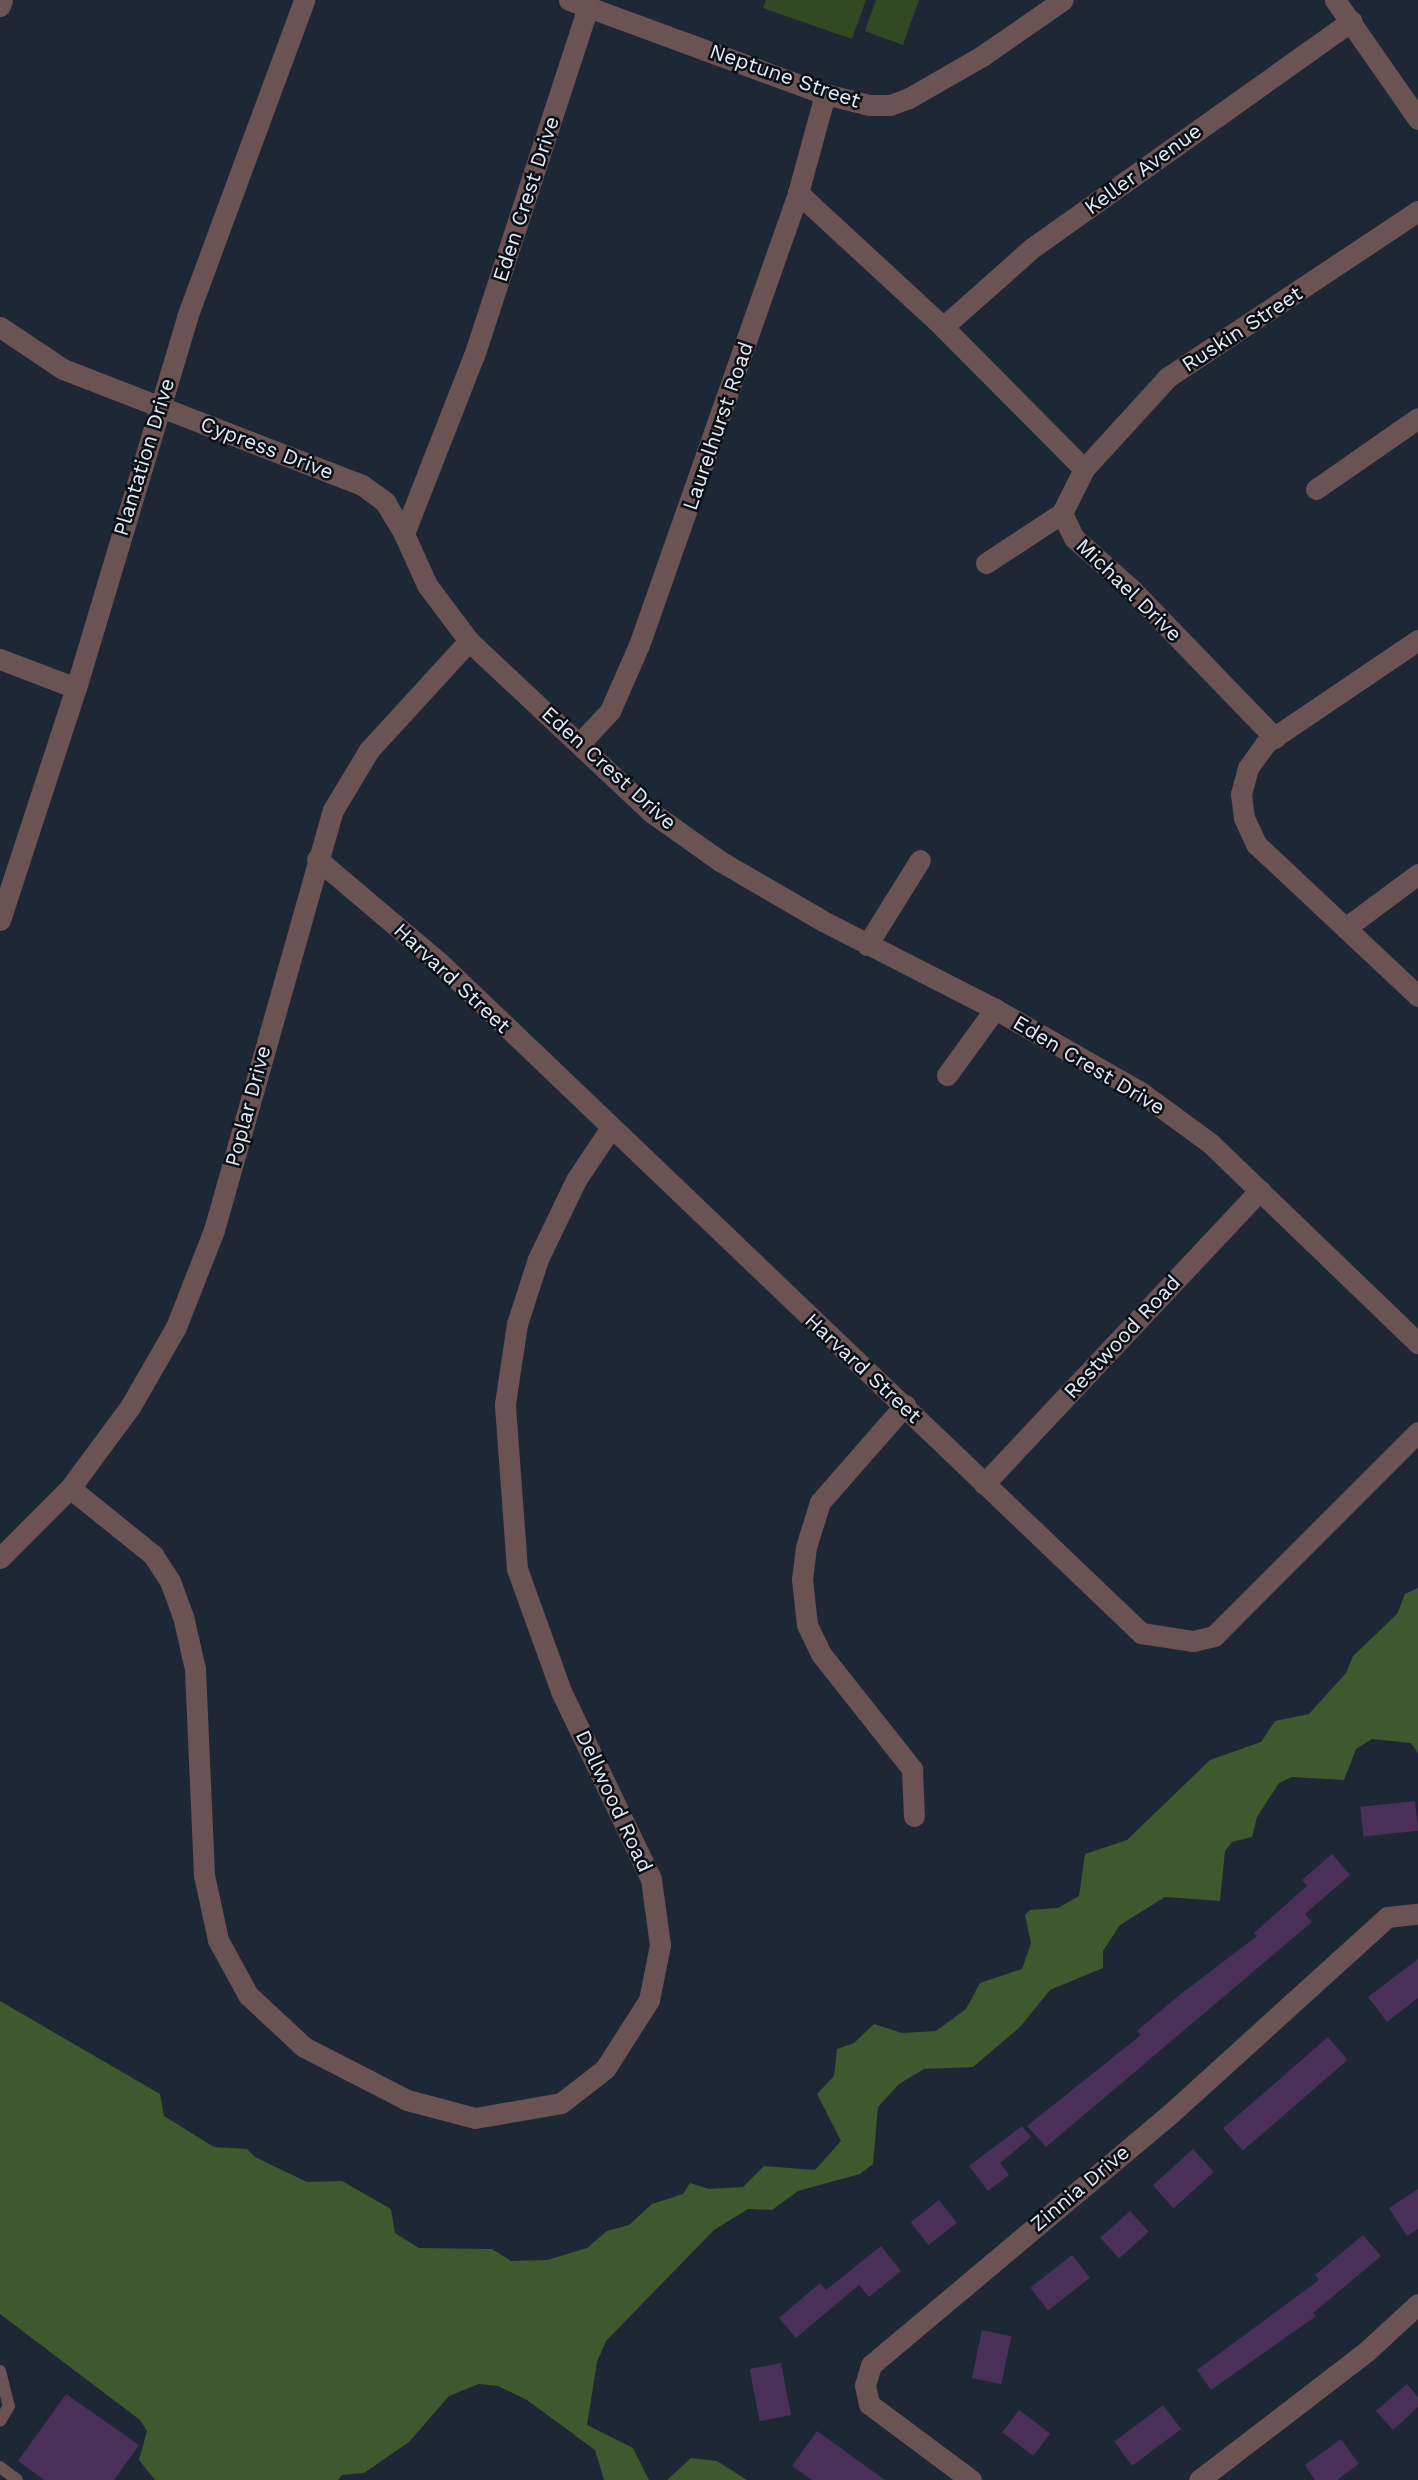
<!DOCTYPE html>
<html>
<head>
<meta charset="utf-8">
<style>
	body { margin:0 }
	#map { position:relative; width:1418px; height:2480px; overflow:hidden; background:#1d2736; font-family:"Work Sans",sans-serif }
	div>[style] { position:absolute }
	.green>* { inset:0; background:#324a24 }
	.forest>* { inset:0; background:#3d592d }
	.building>* { inset:0; background:#4a3059; transform-origin:0 0 }
	.service>* { height:12px; margin:-6px; padding:0 6px; transform-origin:6px; border-radius:6px; background:#6b5253 }
	.minor>* { height:21px; margin:-10.5px; padding:0 10.5px; transform-origin:10.5px; border-radius:10.5px; background:#6b5253 }
	span { translate:-50% -50%; white-space:nowrap; text-align:center; line-height:1.15; -webkit-text-stroke:5px #0b1016; paint-order:stroke }
	.street-label { font-size:21px; color:#e4ebf5 }
</style>
</head>
<body>
<div id="map">
	<div class="green">
		<div style="clip-path:polygon(766px 0,866px 0,852px 39px,763px 8px)"></div>
		<div style="clip-path:polygon(876px 0,919px 0,903px 45px,865px 31px)"></div>
	</div>
	<div class="forest">
		<div style="clip-path:polygon(1418px 1588px,1418px 1753px,1411px 1743px,1372px 1739px,1356px 1749px,1344px 1780px,1292px 1777px,1279px 1783px,1257px 1817px,1252px 1837px,1232px 1842px,1225px 1851px,1220px 1901px,1165px 1897px,1120px 1925px,1103px 1951px,1103px 1968px,1050px 1990px,1020px 2027px,973px 2067px,924px 2069px,899px 2084px,878px 2107px,873px 2164px,860px 2174px,798px 2191px,772px 2210px,748px 2209px,714px 2230px,606px 2341px,597px 2362px,587px 2425px,633px 2448px,649px 2480px,604px 2480px,595px 2450px,527px 2400px,498px 2386px,479px 2384px,449px 2396px,409px 2442px,364px 2473px,342px 2475px,338px 2480px,155px 2480px,139px 2460px,147px 2431px,140px 2420px,0 2314px,0 2001px,160px 2094px,164px 2116px,214px 2147px,247px 2149px,255px 2157px,307px 2182px,342px 2181px,391px 2209px,395px 2233px,419px 2248px,492px 2249px,511px 2261px,547px 2260px,587px 2248px,607px 2231px,629px 2225px,652px 2204px,683px 2194px,690px 2183px,709px 2189px,743px 2187px,764px 2166px,815px 2170px,841px 2141px,817px 2094px,834px 2076px,837px 2049px,854px 2043px,874px 2024px,902px 2033px,936px 2031px,966px 2009px,980px 1983px,1022px 1969px,1031px 1943px,1025px 1915px,1030px 1910px,1058px 1908px,1079px 1896px,1085px 1854px,1127px 1840px,1210px 1760px,1261px 1742px,1275px 1721px,1309px 1714px,1346px 1673px,1353px 1656px,1397px 1614px,1405px 1594px)"></div>
		<div style="clip-path:polygon(691px 2458px,717px 2461px,747px 2480px,667px 2480px)"></div>
	</div>
	<div class="building">
		<div style="left:1415px;top:1801px;width:30px;height:55px;rotate:84deg"></div>
		<div style="clip-path:polygon(1332px 1854px,1350px 1875px,1305px 1914px,1312px 1922px,1046px 2147px,1027px 2126px,1141px 2035px,1137px 2031px,1177px 1997px,1257px 1936px,1254px 1933px,1307px 1886px,1302px 1880px)"></div>
		<div style="clip-path:polygon(1418px 1959px,1418px 1998px,1387px 2022px,1368px 1997px)"></div>
		<div style="left:1328px;top:2037px;width:30px;height:139px;rotate:49deg"></div>
		<div style="clip-path:polygon(1022px 2126px,1031px 2137px,1000px 2163px,1009px 2175px,988px 2191px,969px 2166px)"></div>
		<div style="left:1193px;top:2149px;width:31px;height:54px;rotate:48deg"></div>
		<div style="clip-path:polygon(1418px 2189px,1418px 2229px,1407px 2236px,1389px 2208px)"></div>
		<div style="left:939px;top:2200px;width:29px;height:36px;rotate:52deg"></div>
		<div style="left:1130px;top:2211px;width:28px;height:40px;rotate:48deg"></div>
		<div style="clip-path:polygon(1363px 2235px,1381px 2256px,1313px 2313px,1316px 2316px,1211px 2390px,1197px 2370px,1319px 2280px,1315px 2275px)"></div>
		<div style="clip-path:polygon(881px 2246px,901px 2271px,869px 2297px,859px 2285px,796px 2338px,779px 2318px,820px 2283px,826px 2290px)"></div>
		<div style="left:1072px;top:2255px;width:29px;height:53px;rotate:52deg"></div>
		<div style="left:982px;top:2330px;width:30px;height:49px;rotate:12deg"></div>
		<div style="left:781px;top:2363px;width:53px;height:32px;rotate:79deg"></div>
		<div style="clip-path:polygon(1407px 2384px,1418px 2397px,1418px 2407px,1393px 2430px,1376px 2411px)"></div>
		<div style="clip-path:polygon(66px 2394px,139px 2445px,114px 2480px,44px 2480px,18px 2461px)"></div>
		<div style="left:1163px;top:2405px;width:30px;height:61px;rotate:53deg"></div>
		<div style="left:1019px;top:2410px;width:39px;height:28px;rotate:37deg"></div>
		<div style="clip-path:polygon(817px 2431px,885px 2480px,812px 2480px,792px 2466px)"></div>
		<div style="clip-path:polygon(1341px 2439px,1359px 2464px,1337px 2480px,1315px 2480px,1305px 2465px)"></div>
	</div>
	<div class="service">
		<div style="left:0;top:2371px;width:36px;rotate:76deg"></div>
		<div style="left:9px;top:2406px;width:17px;rotate:121deg"></div>
		<div style="left:0;top:2467px;width:21px;rotate:37deg"></div>
	</div>
	<div class="minor">
		<div style="left:569px;top:0;width:273px;rotate:20.2deg"></div>
		<div style="left:825px;top:94px;width:45px;rotate:14deg"></div>
		<div style="left:869px;top:105px;width:21px"></div>
		<div style="left:890px;top:105px;width:20px;rotate:-20deg"></div>
		<div style="left:909px;top:98px;width:84px;rotate:-29.9deg"></div>
		<div style="left:982px;top:56px;width:98px;rotate:-34.7deg"></div>
		<div style="left:1335px;top:0;width:145px;rotate:55.1deg"></div>
		<div style="left:0;top:6px;width:6px;rotate:-72deg"></div>
		<div style="left:588px;top:7px;width:366px;rotate:108.1deg"></div>
		<div style="left:474px;top:355px;width:192px;rotate:111.4deg"></div>
		<div style="left:404px;top:534px;width:56px;rotate:65.7deg"></div>
		<div style="left:427px;top:585px;width:70px;rotate:53.1deg"></div>
		<div style="left:469px;top:641px;width:250px;rotate:43.2deg"></div>
		<div style="left:651px;top:812px;width:85px;rotate:35.4deg"></div>
		<div style="left:720px;top:861px;width:119px;rotate:30.2deg"></div>
		<div style="left:823px;top:921px;width:193px;rotate:27.1deg"></div>
		<div style="left:995px;top:1009px;width:166px;rotate:29.7deg"></div>
		<div style="left:1139px;top:1091px;width:88px;rotate:36.2deg"></div>
		<div style="left:1210px;top:1143px;width:289px;rotate:43.9deg"></div>
		<div style="left:798px;top:193px;width:197px;rotate:42.7deg"></div>
		<div style="left:943px;top:327px;width:200px;rotate:45.2deg"></div>
		<div style="left:0;top:327px;width:76px;rotate:33.7deg"></div>
		<div style="left:63px;top:369px;width:321px;rotate:21.2deg"></div>
		<div style="left:362px;top:485px;width:29px;rotate:36deg"></div>
		<div style="left:385px;top:502px;width:37px;rotate:59deg"></div>
		<div style="left:943px;top:327px;width:119px;rotate:-41.6deg"></div>
		<div style="left:1032px;top:248px;width:392px;rotate:-35.4deg"></div>
		<div style="left:1316px;top:489px;width:124px;rotate:-34.8deg"></div>
		<div style="left:986px;top:563px;width:91px;rotate:-33.3deg"></div>
		<div style="left:1418px;top:640px;width:184px;rotate:145.9deg"></div>
		<div style="left:1266px;top:743px;width:31px;rotate:126deg"></div>
		<div style="left:1248px;top:768px;width:27px;rotate:105deg"></div>
		<div style="left:1241px;top:794px;width:24px;rotate:83deg"></div>
		<div style="left:1244px;top:818px;width:29px;rotate:65deg"></div>
		<div style="left:1256px;top:844px;width:222px;rotate:43.2deg"></div>
		<div style="left:0;top:659px;width:81px;rotate:20.9deg"></div>
		<div style="left:1275px;top:738px;width:209px;rotate:-134deg"></div>
		<div style="left:1130px;top:588px;width:75px;rotate:-138.2deg"></div>
		<div style="left:1074px;top:538px;width:28px;rotate:-116deg"></div>
		<div style="left:1062px;top:513px;width:49px;rotate:-63.4deg"></div>
		<div style="left:1084px;top:469px;width:125px;rotate:-47.6deg"></div>
		<div style="left:1168px;top:377px;width:300px;rotate:-33.6deg"></div>
		<div style="left:580px;top:743px;width:44px;rotate:-46.8deg"></div>
		<div style="left:610px;top:711px;width:72px;rotate:-66.3deg"></div>
		<div style="left:639px;top:645px;width:479px;rotate:-70.6deg"></div>
		<div style="left:798px;top:193px;width:103px;rotate:-74.7deg"></div>
		<div style="left:317px;top:859px;width:161px;rotate:40.2deg"></div>
		<div style="left:440px;top:963px;width:970px;rotate:43.7deg"></div>
		<div style="left:1141px;top:1633px;width:53px;rotate:8.7deg"></div>
		<div style="left:1193px;top:1641px;width:22px;rotate:-13deg"></div>
		<div style="left:1214px;top:1636px;width:288px;rotate:-45deg"></div>
		<div style="left:0;top:920px;width:244px;rotate:-71.9deg"></div>
		<div style="left:76px;top:688px;width:387px;rotate:-73.3deg"></div>
		<div style="left:187px;top:317px;width:338px;rotate:-69.7deg"></div>
		<div style="left:1348px;top:926px;width:87px;rotate:-36.6deg"></div>
		<div style="left:867px;top:945px;width:100px;rotate:-58.1deg"></div>
		<div style="left:947px;top:1075px;width:82px;rotate:-54deg"></div>
		<div style="left:905px;top:1405px;width:129px;rotate:131.2deg"></div>
		<div style="left:820px;top:1502px;width:47px;rotate:107.3deg"></div>
		<div style="left:806px;top:1547px;width:32px;rotate:97deg"></div>
		<div style="left:802px;top:1579px;width:46px;rotate:83.8deg"></div>
		<div style="left:807px;top:1625px;width:32px;rotate:64deg"></div>
		<div style="left:821px;top:1654px;width:147px;rotate:51.6deg"></div>
		<div style="left:912px;top:1769px;width:47px;rotate:87.6deg"></div>
		<div style="left:984px;top:1484px;width:403px;rotate:-46.8deg"></div>
		<div style="left:70px;top:1488px;width:107px;rotate:38.9deg"></div>
		<div style="left:153px;top:1555px;width:31px;rotate:57deg"></div>
		<div style="left:170px;top:1581px;width:37px;rotate:70deg"></div>
		<div style="left:183px;top:1616px;width:54px;rotate:77.2deg"></div>
		<div style="left:195px;top:1669px;width:206px;rotate:87.5deg"></div>
		<div style="left:204px;top:1875px;width:66px;rotate:77.8deg"></div>
		<div style="left:218px;top:1940px;width:63px;rotate:61.4deg"></div>
		<div style="left:248px;top:1995px;width:76px;rotate:42.9deg"></div>
		<div style="left:304px;top:2047px;width:116px;rotate:27.2deg"></div>
		<div style="left:407px;top:2100px;width:70px;rotate:14.8deg"></div>
		<div style="left:475px;top:2118px;width:87px;rotate:-9.9deg"></div>
		<div style="left:561px;top:2103px;width:56px;rotate:-37.7deg"></div>
		<div style="left:605px;top:2069px;width:82px;rotate:-57.5deg"></div>
		<div style="left:649px;top:2000px;width:56px;rotate:-78.7deg"></div>
		<div style="left:660px;top:1945px;width:67px;rotate:-97.8deg"></div>
		<div style="left:651px;top:1879px;width:208px;rotate:-115.6deg"></div>
		<div style="left:561px;top:1691px;width:130px;rotate:-109.8deg"></div>
		<div style="left:517px;top:1569px;width:165px;rotate:-94.2deg"></div>
		<div style="left:505px;top:1404px;width:81px;rotate:-81.5deg"></div>
		<div style="left:517px;top:1324px;width:68px;rotate:-72.1deg"></div>
		<div style="left:538px;top:1259px;width:88px;rotate:-64.3deg"></div>
		<div style="left:576px;top:1180px;width:61px;rotate:-56.3deg"></div>
		<div style="left:0;top:1558px;width:99px;rotate:-45deg"></div>
		<div style="left:70px;top:1488px;width:101px;rotate:-53.5deg"></div>
		<div style="left:130px;top:1407px;width:92px;rotate:-60.1deg"></div>
		<div style="left:176px;top:1327px;width:104px;rotate:-68.6deg"></div>
		<div style="left:214px;top:1230px;width:437px;rotate:-74.2deg"></div>
		<div style="left:333px;top:810px;width:70px;rotate:-59deg"></div>
		<div style="left:369px;top:750px;width:148px;rotate:-47.5deg"></div>
		<div style="left:971px;top:2480px;width:127px;rotate:-143.3deg"></div>
		<div style="left:869px;top:2404px;width:19px;rotate:-102deg"></div>
		<div style="left:865px;top:2385px;width:21px;rotate:-73deg"></div>
		<div style="left:871px;top:2365px;width:390px;rotate:-40deg"></div>
		<div style="left:1170px;top:2114px;width:293px;rotate:-42.2deg"></div>
		<div style="left:1387px;top:1917px;width:31px;rotate:-6deg"></div>
		<div style="left:1199px;top:2480px;width:212px;rotate:-37.5deg"></div>
		<div style="left:1367px;top:2351px;width:69px;rotate:-42.7deg"></div>
	</div>
	<div class="street-label">
		<span style="left:785px;top:76px;rotate:19deg">Neptune Street</span>
		<span style="left:1143px;top:169px;rotate:-36deg">Keller Avenue</span>
		<span style="left:526px;top:199px;rotate:-72deg">Eden Crest Drive</span>
		<span style="left:1242px;top:329px;rotate:-33deg">Ruskin Street</span>
		<span style="left:718px;top:426px;rotate:-71deg">Laurelhurst Road</span>
		<span style="left:267px;top:448px;rotate:21deg">Cypress Drive</span>
		<span style="left:144px;top:457px;rotate:-73deg">Plantation Drive</span>
		<span style="left:1129px;top:590px;rotate:44deg">Michael Drive</span>
		<span style="left:609px;top:768px;rotate:42deg">Eden Crest Drive</span>
		<span style="left:452px;top:978px;rotate:43deg">Harvard Street</span>
		<span style="left:1089px;top:1065px;rotate:31deg">Eden Crest Drive</span>
		<span style="left:248px;top:1106px;rotate:-75deg">Poplar Drive</span>
		<span style="left:1122px;top:1337px;rotate:-47deg">Restwood Road</span>
		<span style="left:863px;top:1368px;rotate:43deg">Harvard Street</span>
		<span style="left:614px;top:1801px;rotate:65deg">Dellwood Road</span>
		<span style="left:1080px;top:2188px;rotate:-40deg">Zinnia Drive</span>
	</div>
</div>
</body>
</html>
